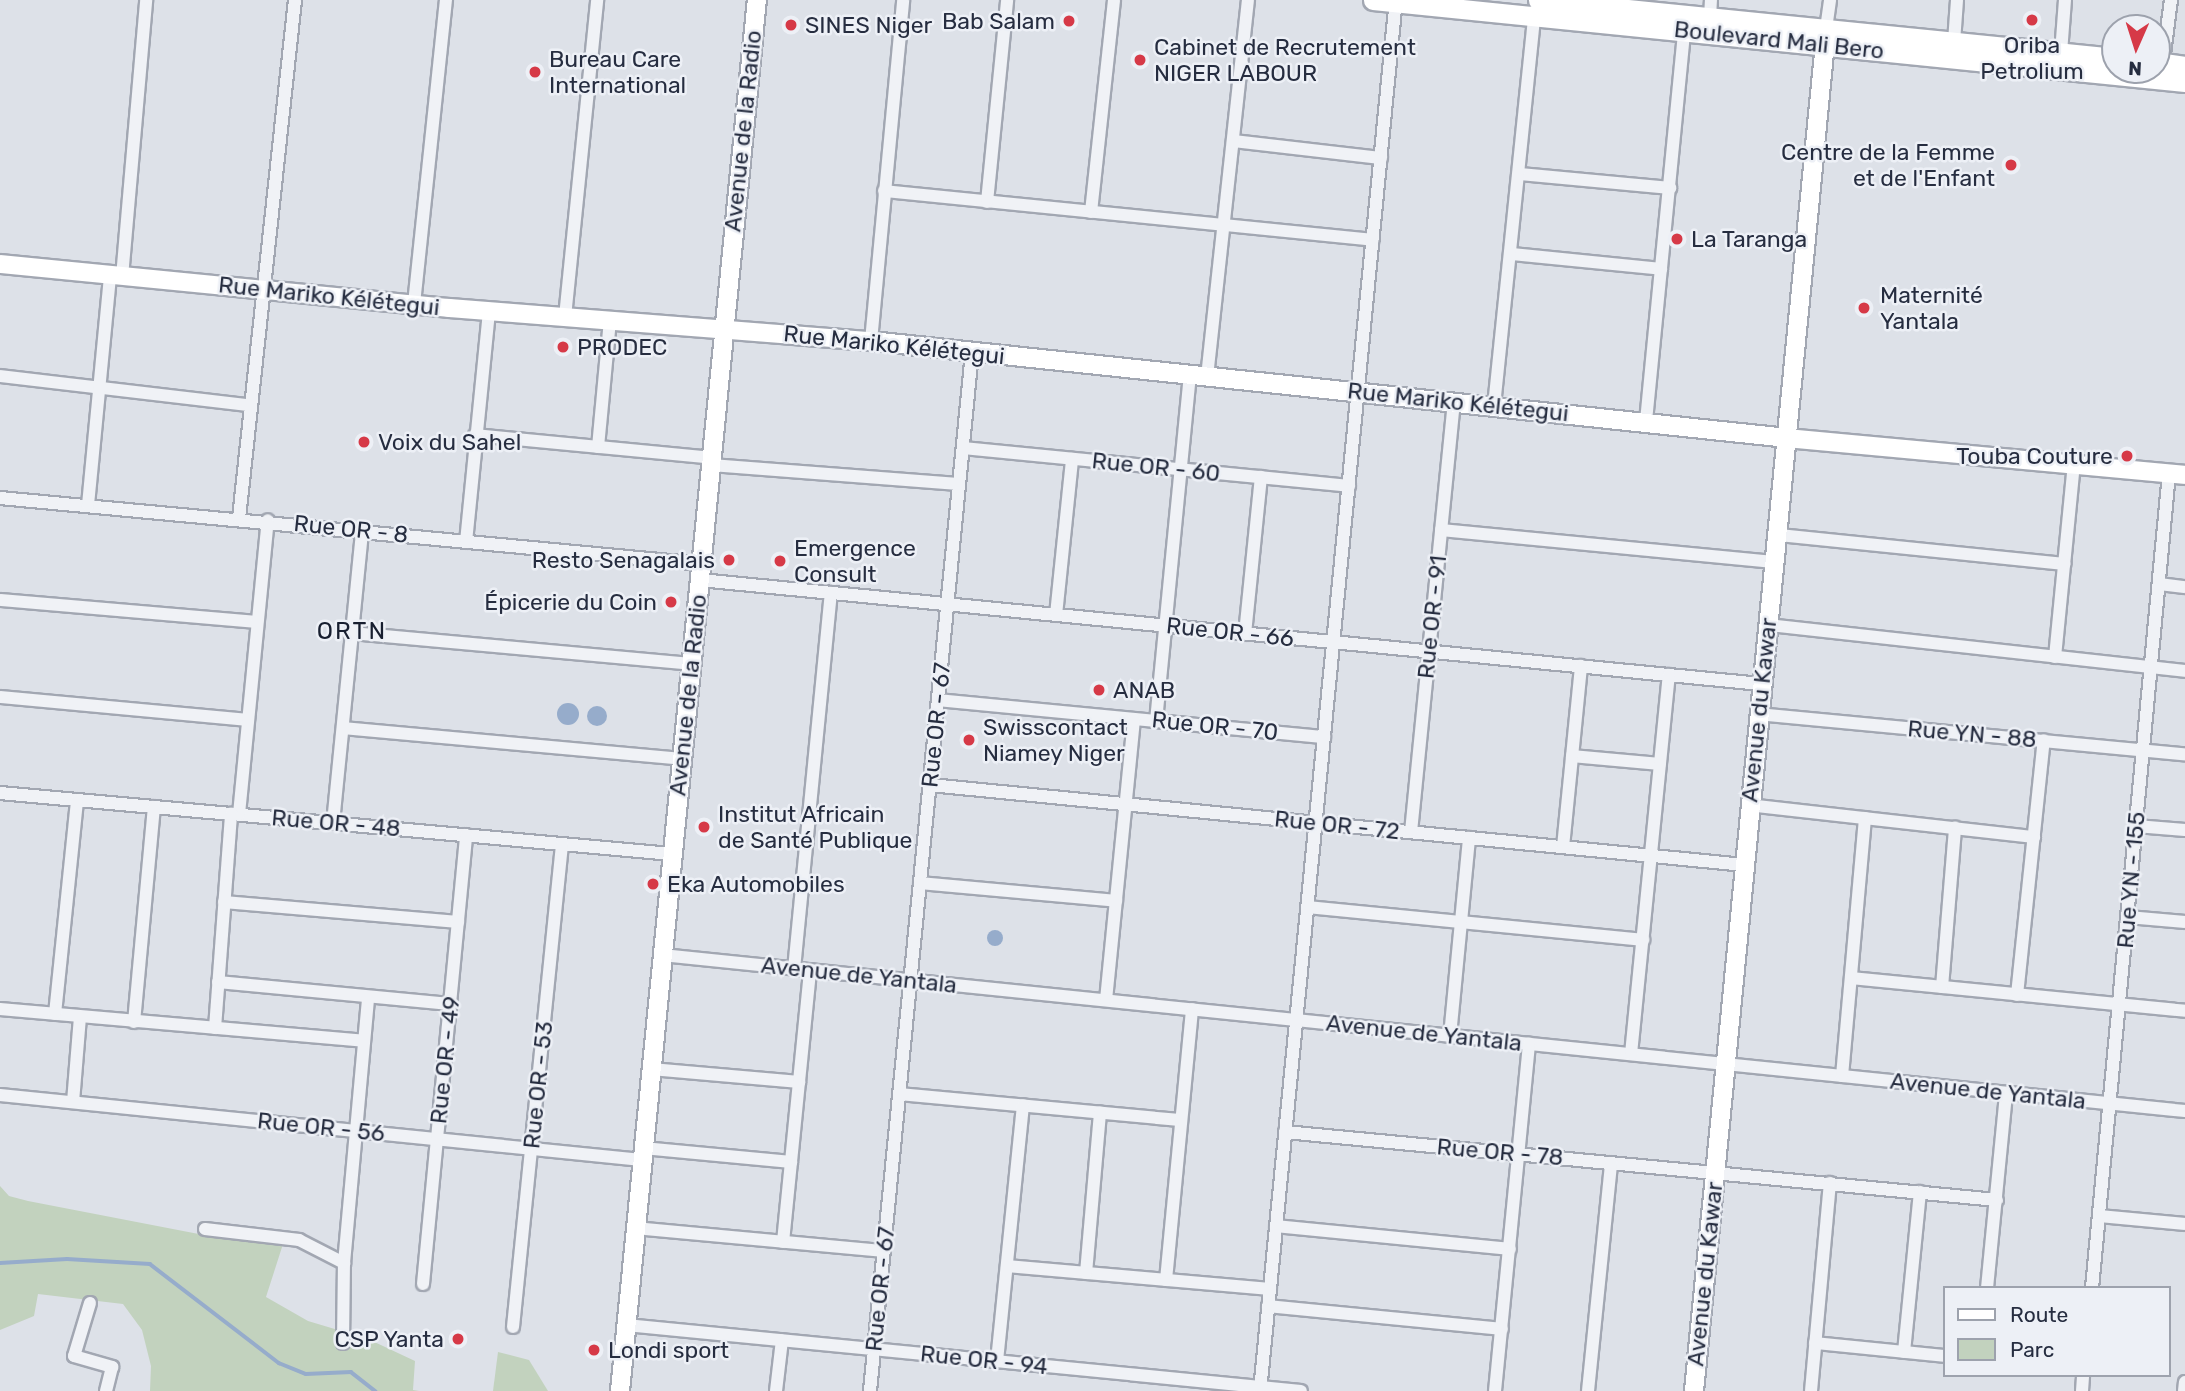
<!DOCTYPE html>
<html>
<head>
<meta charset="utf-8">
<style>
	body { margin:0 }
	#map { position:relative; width:2185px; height:1391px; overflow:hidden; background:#dde1e8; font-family:Rubik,sans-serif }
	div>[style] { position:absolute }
	.green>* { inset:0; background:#c2d2be }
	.water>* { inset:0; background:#96accb }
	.round { border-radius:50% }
	.stream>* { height:3.5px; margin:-1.75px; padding:0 1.75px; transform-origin:1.75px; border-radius:1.75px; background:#96accb }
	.roads { filter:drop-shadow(2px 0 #a2a7b2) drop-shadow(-2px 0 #a2a7b2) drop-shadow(0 2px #a2a7b2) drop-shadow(0 -2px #a2a7b2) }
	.street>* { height:12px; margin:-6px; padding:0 6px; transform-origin:6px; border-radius:6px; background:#f0f2f6 }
	.secondary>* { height:18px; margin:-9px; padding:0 9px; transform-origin:9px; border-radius:9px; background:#fff }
	.primary>* { height:19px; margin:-9.5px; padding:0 9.5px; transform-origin:9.5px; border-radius:9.5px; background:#fff }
	.dots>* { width:19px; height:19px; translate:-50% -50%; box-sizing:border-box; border:4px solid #edf0f6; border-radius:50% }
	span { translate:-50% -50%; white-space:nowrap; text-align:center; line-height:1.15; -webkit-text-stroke:5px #edf0f6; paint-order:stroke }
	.poi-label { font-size:23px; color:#262d40 }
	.right { translate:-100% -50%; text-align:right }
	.left { translate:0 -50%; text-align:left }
	.street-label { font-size:23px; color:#262d40 }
	.neighbourhood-label { font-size:24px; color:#181f30; letter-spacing:2px }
	.legend { position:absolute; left:1943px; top:1286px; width:228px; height:91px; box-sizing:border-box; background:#edf0f6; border:2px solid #9da2ad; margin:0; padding:9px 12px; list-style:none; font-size:21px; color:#262d40 }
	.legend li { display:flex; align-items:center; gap:14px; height:35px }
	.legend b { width:35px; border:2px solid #9da2ad }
	.north { position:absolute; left:2101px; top:14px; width:70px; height:70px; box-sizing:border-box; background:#edf0f6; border:2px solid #9da2ad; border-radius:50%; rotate:183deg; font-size:19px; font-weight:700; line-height:28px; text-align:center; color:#262d40 }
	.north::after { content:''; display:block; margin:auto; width:24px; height:32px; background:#d63947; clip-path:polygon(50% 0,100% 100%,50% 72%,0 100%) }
</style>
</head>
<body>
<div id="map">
	<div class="green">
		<div style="clip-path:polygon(0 1186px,9px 1196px,28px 1201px,209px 1236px,283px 1244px,266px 1297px,308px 1321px,368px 1339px,415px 1361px,413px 1390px,419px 1391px,150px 1391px,151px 1366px,142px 1330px,123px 1304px,38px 1294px,34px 1316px,0 1330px)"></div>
		<div style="clip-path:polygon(498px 1352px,529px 1360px,548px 1391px,493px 1391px)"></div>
	</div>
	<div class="water">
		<div class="round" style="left:557px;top:703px;width:22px;height:22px"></div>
		<div class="round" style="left:587px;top:706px;width:20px;height:20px"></div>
		<div class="round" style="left:987px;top:930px;width:16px;height:16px"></div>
	</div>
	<div class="stream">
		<div style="left:0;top:1263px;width:67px;rotate:-3.4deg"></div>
		<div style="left:67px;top:1259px;width:83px;rotate:3.4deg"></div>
		<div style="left:150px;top:1264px;width:163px;rotate:37.5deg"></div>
		<div style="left:279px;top:1363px;width:29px;rotate:22deg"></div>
		<div style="left:306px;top:1374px;width:45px;rotate:-2.5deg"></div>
		<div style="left:351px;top:1372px;width:31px;rotate:38deg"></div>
	</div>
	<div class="roads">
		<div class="street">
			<div style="left:1710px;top:18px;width:18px;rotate:-87deg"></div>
			<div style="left:1826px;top:29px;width:29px;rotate:-82deg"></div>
			<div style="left:1954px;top:42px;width:42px;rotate:-85.9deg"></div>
			<div style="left:2061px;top:53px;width:53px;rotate:-85.7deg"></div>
			<div style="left:2162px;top:69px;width:70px;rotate:-82.6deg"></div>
			<div style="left:1233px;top:141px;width:149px;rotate:6.6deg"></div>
			<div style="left:1520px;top:174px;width:151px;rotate:5.3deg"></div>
			<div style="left:884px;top:191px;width:491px;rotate:5.7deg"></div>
			<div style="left:987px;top:202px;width:203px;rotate:-84.3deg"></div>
			<div style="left:1091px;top:212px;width:213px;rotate:-83.8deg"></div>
			<div style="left:1512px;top:254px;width:150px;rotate:5.7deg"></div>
			<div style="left:122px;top:277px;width:278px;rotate:-85deg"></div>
			<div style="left:414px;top:304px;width:306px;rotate:-84deg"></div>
			<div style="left:565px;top:317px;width:319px;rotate:-84.2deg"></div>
			<div style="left:871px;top:341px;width:342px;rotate:-84.6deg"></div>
			<div style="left:0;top:376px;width:250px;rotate:6.7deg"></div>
			<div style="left:1207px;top:377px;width:379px;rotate:-83.8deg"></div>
			<div style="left:1494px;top:406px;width:397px;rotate:-84.1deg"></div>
			<div style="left:1646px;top:421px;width:399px;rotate:-84.4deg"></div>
			<div style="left:475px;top:435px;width:238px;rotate:5.5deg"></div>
			<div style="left:598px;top:447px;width:127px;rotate:-84.6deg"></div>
			<div style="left:963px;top:448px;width:388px;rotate:5.6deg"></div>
			<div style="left:711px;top:465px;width:248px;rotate:4.4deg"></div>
			<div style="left:0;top:498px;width:705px;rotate:5.37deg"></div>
			<div style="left:88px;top:505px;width:230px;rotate:-84.5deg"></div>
			<div style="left:239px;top:518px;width:521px;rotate:-83.83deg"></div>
			<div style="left:1441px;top:530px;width:337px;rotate:5.5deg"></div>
			<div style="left:1779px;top:535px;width:287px;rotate:5.8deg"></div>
			<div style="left:466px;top:542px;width:232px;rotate:-84.3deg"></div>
			<div style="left:700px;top:580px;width:1066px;rotate:5.6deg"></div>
			<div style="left:2159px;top:584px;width:26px;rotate:7deg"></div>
			<div style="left:0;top:600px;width:258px;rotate:4.9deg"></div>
			<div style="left:1056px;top:615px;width:157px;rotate:-84.1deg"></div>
			<div style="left:1769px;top:625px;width:419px;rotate:6.3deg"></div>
			<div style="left:352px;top:633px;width:340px;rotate:5.2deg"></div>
			<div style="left:1245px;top:634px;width:158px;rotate:-84.2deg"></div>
			<div style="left:2055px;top:657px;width:194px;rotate:-84.4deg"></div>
			<div style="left:0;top:697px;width:249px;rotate:5.3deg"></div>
			<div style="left:938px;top:700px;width:388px;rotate:5.5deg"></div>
			<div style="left:1758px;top:714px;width:429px;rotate:5.4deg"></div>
			<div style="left:1156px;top:721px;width:348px;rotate:-84.4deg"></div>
			<div style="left:343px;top:728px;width:340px;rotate:5.2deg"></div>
			<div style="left:1572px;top:756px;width:88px;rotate:5.2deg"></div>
			<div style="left:930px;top:785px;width:818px;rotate:5.61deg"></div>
			<div style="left:0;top:793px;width:675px;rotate:5.19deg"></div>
			<div style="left:1748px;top:805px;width:288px;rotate:6.4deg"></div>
			<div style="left:239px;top:814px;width:295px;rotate:-84.4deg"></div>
			<div style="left:333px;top:823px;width:294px;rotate:-84.3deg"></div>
			<div style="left:2136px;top:826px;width:49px;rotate:4.7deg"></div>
			<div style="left:1411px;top:832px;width:432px;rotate:-84.3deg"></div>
			<div style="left:1563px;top:847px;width:182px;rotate:-84.3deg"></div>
			<div style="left:920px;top:883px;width:197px;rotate:5.2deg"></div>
			<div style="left:224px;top:902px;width:235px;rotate:4.9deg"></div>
			<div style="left:1308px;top:907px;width:337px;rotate:5.6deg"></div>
			<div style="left:2128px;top:917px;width:57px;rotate:5deg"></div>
			<div style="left:662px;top:955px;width:1531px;rotate:5.85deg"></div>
			<div style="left:794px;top:969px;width:378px;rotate:-84.4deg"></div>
			<div style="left:1851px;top:978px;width:336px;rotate:5.6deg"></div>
			<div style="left:218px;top:982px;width:233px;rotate:5.4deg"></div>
			<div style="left:1942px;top:987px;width:160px;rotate:-85.3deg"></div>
			<div style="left:2017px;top:995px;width:256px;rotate:-84deg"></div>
			<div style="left:1106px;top:1000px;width:282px;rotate:-84.3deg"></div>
			<div style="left:0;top:1009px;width:365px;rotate:5deg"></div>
			<div style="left:55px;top:1014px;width:215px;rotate:-84.1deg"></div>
			<div style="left:134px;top:1022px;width:216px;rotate:-84.7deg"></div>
			<div style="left:215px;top:1028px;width:215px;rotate:-85.7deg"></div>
			<div style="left:1450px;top:1036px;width:199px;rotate:-84.5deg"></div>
			<div style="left:1631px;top:1054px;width:381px;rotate:-84.3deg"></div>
			<div style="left:651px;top:1069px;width:149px;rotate:5deg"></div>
			<div style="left:1842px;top:1076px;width:259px;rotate:-84.9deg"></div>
			<div style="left:899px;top:1094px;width:282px;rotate:5.3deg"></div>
			<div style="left:0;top:1095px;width:645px;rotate:5.78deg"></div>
			<div style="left:73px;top:1102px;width:85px;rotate:-85.3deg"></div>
			<div style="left:1285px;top:1132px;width:715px;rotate:5.46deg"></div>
			<div style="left:643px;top:1148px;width:149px;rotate:5.4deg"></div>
			<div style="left:2100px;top:1216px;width:85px;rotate:5.4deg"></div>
			<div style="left:1276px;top:1226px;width:235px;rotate:5.6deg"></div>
			<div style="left:635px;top:1228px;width:250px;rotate:5.3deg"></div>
			<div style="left:205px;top:1229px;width:95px;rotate:6.7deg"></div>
			<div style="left:299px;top:1240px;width:51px;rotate:27.1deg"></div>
			<div style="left:783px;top:1242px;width:273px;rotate:-84.3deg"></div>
			<div style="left:1007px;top:1266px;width:264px;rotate:5deg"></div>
			<div style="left:1086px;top:1273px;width:161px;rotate:-85deg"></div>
			<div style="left:1166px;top:1280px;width:272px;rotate:-84.5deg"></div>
			<div style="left:423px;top:1284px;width:451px;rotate:-84.5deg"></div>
			<div style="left:1987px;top:1288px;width:196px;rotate:-84.4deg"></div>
			<div style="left:2092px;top:1288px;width:819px;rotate:-84.6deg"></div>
			<div style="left:90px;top:1303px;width:55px;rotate:106.8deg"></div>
			<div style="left:74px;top:1356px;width:40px;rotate:16deg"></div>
			<div style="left:112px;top:1367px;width:25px;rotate:104deg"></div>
			<div style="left:1268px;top:1306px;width:235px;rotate:5.6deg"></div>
			<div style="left:626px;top:1325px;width:678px;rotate:5.58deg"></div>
			<div style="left:513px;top:1327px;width:485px;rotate:-84.2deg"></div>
			<div style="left:343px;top:1343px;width:80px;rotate:-89.3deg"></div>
			<div style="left:344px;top:1263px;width:267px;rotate:-84.8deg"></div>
			<div style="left:1815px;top:1343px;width:131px;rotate:5.7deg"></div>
			<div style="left:1904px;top:1352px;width:161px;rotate:-84.3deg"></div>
			<div style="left:997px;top:1361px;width:257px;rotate:-84.2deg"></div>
			<div style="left:776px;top:1391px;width:51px;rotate:-83.3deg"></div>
			<div style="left:870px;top:1391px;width:1044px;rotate:-84.39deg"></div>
			<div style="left:1260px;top:1391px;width:1398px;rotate:-84.42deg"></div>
			<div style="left:1495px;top:1391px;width:349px;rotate:-84.4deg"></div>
			<div style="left:1588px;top:1391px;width:229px;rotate:-84.2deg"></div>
			<div style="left:1811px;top:1391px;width:209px;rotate:-84.8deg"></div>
			<div style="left:2082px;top:1391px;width:16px;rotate:-86deg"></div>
			<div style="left:2184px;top:1391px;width:9px;rotate:-84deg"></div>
		</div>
		<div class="secondary">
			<div style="left:0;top:264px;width:451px;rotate:5.6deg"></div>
			<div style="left:449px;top:308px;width:423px;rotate:4.5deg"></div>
			<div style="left:871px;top:341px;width:921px;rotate:6.04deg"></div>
			<div style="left:1787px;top:438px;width:400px;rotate:5.3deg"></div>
			<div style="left:620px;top:1391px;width:1398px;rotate:-84.38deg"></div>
			<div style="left:1694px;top:1391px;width:1365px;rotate:-84.45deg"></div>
		</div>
		<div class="primary">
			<div style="left:1373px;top:0;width:816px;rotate:5.77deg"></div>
			<div style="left:1538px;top:0;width:580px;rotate:5.74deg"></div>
			<div style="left:2157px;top:62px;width:28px;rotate:8deg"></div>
		</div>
	</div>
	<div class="dots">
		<div style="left:2032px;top:20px;background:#d63947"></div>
		<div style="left:1069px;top:21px;background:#d63947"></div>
		<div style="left:791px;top:25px;background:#d63947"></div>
		<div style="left:1140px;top:60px;background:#d63947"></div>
		<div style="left:535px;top:72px;background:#d63947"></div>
		<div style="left:2011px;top:165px;background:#d63947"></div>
		<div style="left:1677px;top:239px;background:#d63947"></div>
		<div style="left:1864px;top:308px;background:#d63947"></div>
		<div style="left:563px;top:347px;background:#d63947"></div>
		<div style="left:364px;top:442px;background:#d63947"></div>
		<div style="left:2127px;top:456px;background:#d63947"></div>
		<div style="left:729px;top:560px;background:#d63947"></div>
		<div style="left:780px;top:561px;background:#d63947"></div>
		<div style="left:671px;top:602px;background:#d63947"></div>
		<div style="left:1099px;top:690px;background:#d63947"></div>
		<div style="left:969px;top:740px;background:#d63947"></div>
		<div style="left:704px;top:827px;background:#d63947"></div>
		<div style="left:653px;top:884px;background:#d63947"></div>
		<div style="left:458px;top:1339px;background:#d63947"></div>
		<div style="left:594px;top:1350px;background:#d63947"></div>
	</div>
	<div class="poi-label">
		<span class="right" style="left:1055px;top:21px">Bab Salam</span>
		<span class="left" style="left:805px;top:25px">SINES Niger</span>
		<span style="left:2032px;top:58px">Oriba<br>Petrolium</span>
		<span class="left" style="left:1154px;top:60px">Cabinet de Recrutement<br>NIGER LABOUR</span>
		<span class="left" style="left:549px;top:72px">Bureau Care<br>International</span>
		<span class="right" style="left:1995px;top:165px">Centre de la Femme<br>et de l'Enfant</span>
		<span class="left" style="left:1691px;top:239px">La Taranga</span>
		<span class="left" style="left:1880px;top:308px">Maternité<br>Yantala</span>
		<span class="left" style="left:577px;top:347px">PRODEC</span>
		<span class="left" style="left:378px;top:442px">Voix du Sahel</span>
		<span class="right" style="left:2113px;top:456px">Touba Couture</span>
		<span class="left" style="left:794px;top:561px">Emergence<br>Consult</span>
		<span class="right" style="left:715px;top:560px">Resto Senagalais</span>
		<span class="right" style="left:657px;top:602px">Épicerie du Coin</span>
		<span class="left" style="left:1113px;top:690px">ANAB</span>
		<span class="left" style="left:983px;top:740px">Swisscontact<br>Niamey Niger</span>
		<span class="left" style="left:718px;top:827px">Institut Africain<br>de Santé Publique</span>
		<span class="left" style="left:667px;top:884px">Eka Automobiles</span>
		<span class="right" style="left:444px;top:1339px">CSP Yanta</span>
		<span class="left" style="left:608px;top:1350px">Londi sport</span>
	</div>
	<div class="street-label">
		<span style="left:1779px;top:40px;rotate:6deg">Boulevard Mali Bero</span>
		<span style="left:743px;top:131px;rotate:-84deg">Avenue de la Radio</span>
		<span style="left:329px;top:296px;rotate:6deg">Rue Mariko Kélétegui</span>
		<span style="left:894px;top:345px;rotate:6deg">Rue Mariko Kélétegui</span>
		<span style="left:1458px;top:402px;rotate:6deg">Rue Mariko Kélétegui</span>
		<span style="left:1156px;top:467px;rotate:6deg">Rue OR - 60</span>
		<span style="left:351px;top:529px;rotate:6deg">Rue OR - 8</span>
		<span style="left:1432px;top:617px;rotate:-84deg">Rue OR - 91</span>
		<span style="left:1230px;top:632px;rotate:6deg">Rue OR - 66</span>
		<span style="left:688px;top:695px;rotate:-84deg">Avenue de la Radio</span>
		<span style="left:1759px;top:710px;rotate:-84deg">Avenue du Kawar</span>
		<span style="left:936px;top:725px;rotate:-84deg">Rue OR - 67</span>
		<span style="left:1215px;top:726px;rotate:6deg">Rue OR - 70</span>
		<span style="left:1972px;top:734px;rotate:5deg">Rue YN - 88</span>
		<span style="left:336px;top:823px;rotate:5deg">Rue OR - 48</span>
		<span style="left:1337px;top:825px;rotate:6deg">Rue OR - 72</span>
		<span style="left:2131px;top:880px;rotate:-85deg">Rue YN - 155</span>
		<span style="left:859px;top:975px;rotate:6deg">Avenue de Yantala</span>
		<span style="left:1424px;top:1033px;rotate:6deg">Avenue de Yantala</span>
		<span style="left:445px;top:1060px;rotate:-84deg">Rue OR - 49</span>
		<span style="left:538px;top:1085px;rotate:-84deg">Rue OR - 53</span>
		<span style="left:1988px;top:1091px;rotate:6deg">Avenue de Yantala</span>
		<span style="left:321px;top:1127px;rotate:6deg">Rue OR - 56</span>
		<span style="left:1500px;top:1152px;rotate:5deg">Rue OR - 78</span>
		<span style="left:1705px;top:1274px;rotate:-84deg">Avenue du Kawar</span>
		<span style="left:880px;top:1289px;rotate:-84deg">Rue OR - 67</span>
		<span style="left:984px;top:1360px;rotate:6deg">Rue OR - 94</span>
	</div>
	<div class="neighbourhood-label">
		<span style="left:352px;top:632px">ORTN</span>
	</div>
	<ul class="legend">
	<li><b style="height:9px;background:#fff"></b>Route</li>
	<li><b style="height:19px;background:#c2d2be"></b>Parc</li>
	</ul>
	<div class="north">N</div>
</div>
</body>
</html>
